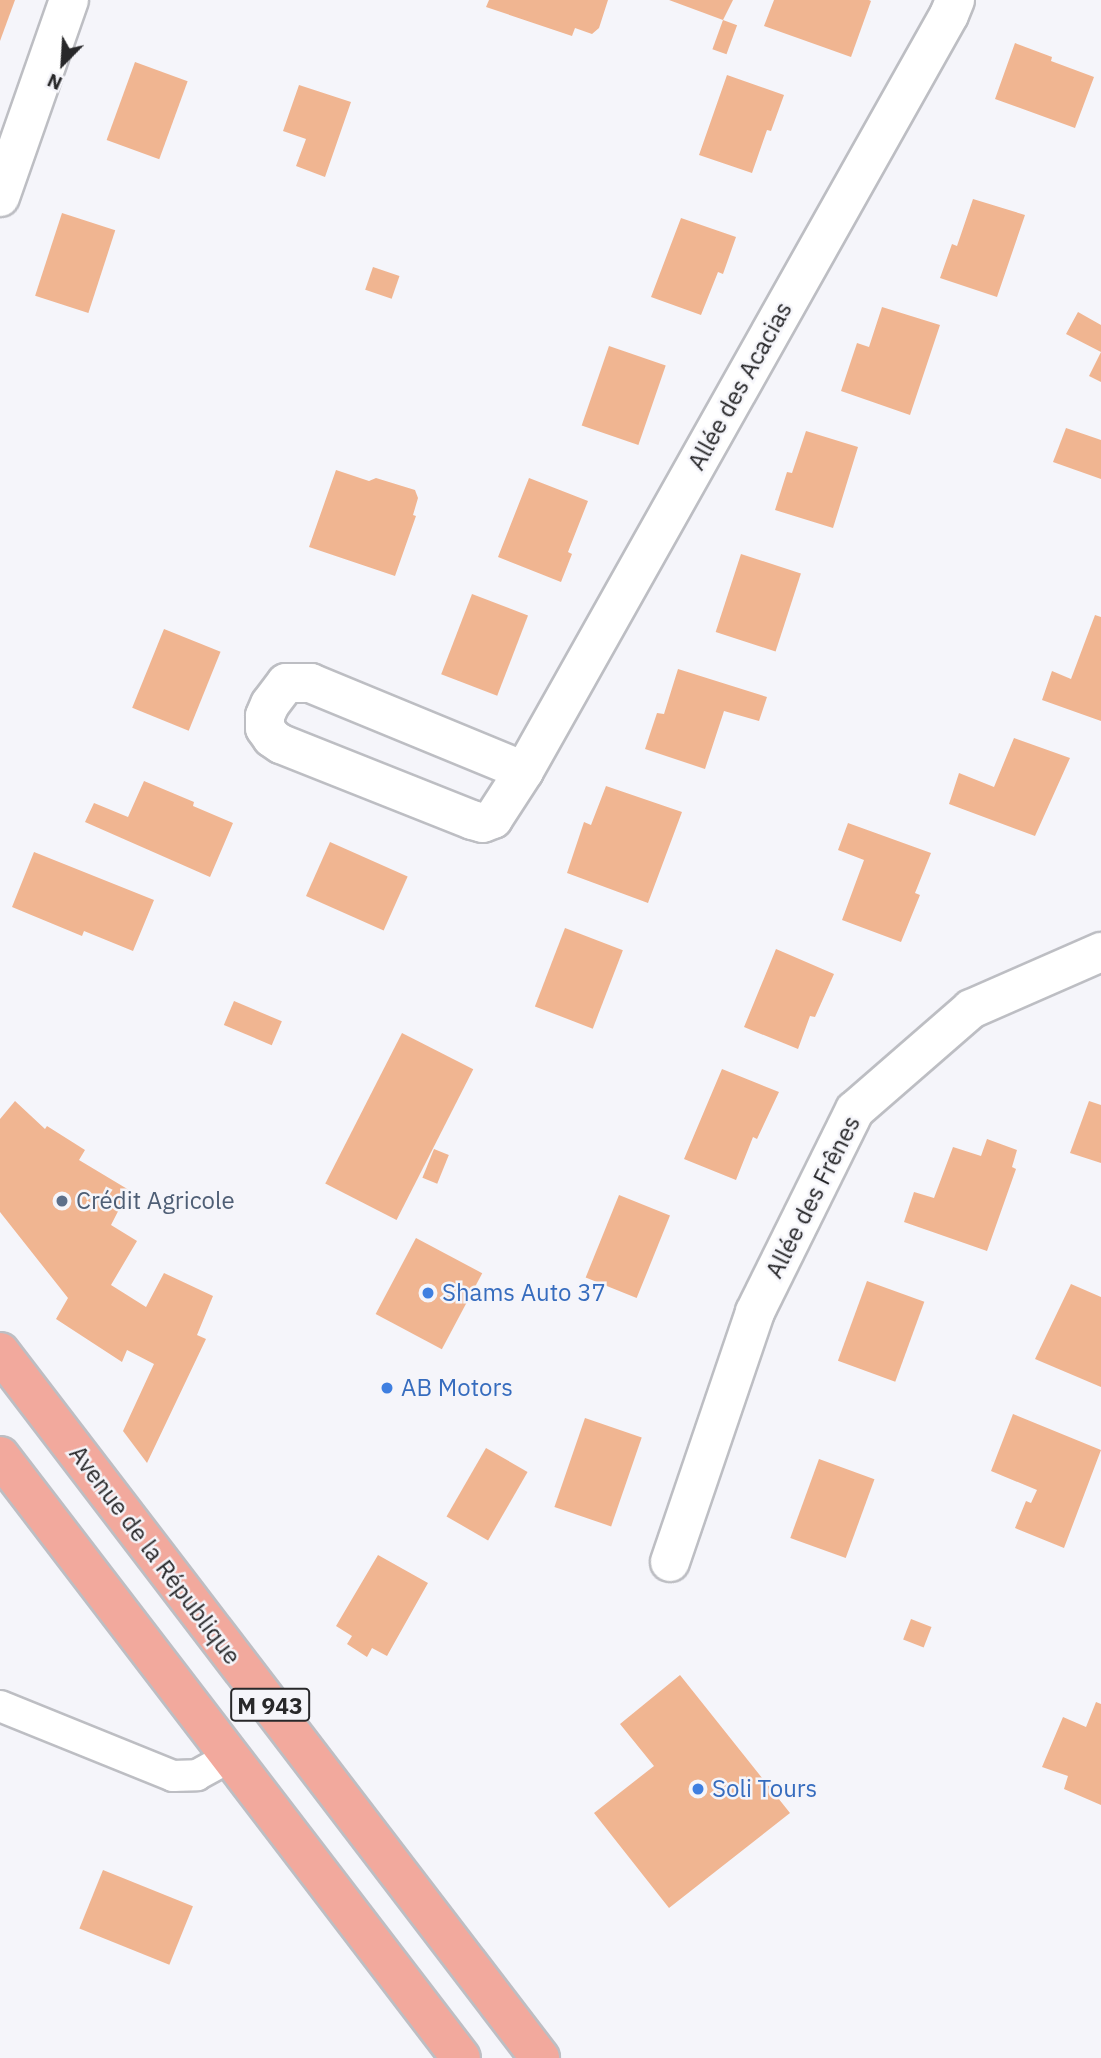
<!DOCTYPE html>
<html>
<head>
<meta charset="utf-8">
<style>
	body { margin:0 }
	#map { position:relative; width:1101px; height:2058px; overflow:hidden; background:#f5f5fa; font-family:"IBM Plex Sans",sans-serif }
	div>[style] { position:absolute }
	.building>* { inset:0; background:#f0b591; transform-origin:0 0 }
	.roads { filter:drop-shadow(2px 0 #bdbec3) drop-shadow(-2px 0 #bdbec3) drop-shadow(0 2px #bdbec3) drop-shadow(0 -2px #bdbec3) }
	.service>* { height:30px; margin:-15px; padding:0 15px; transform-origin:15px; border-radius:15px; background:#fff }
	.minor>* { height:38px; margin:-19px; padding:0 19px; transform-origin:19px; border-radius:19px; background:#fff }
	.primary>* { height:38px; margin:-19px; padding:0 19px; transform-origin:19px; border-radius:19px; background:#f2a99d }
	.dots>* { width:19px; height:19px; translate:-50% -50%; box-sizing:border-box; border:4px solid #f5f5fa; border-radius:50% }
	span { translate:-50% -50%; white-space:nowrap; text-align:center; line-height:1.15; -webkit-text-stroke:5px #f5f5fa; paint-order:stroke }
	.shield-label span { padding:2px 5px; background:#f5f5fa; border:2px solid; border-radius:5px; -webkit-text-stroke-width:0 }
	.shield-label { font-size:23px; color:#28282a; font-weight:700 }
	.street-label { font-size:24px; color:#28282a }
	.service-label { font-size:24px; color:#4e5e75 }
	.left { translate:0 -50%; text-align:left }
	.shop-label { font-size:24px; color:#366cbe }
	.north { position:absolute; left:28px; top:28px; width:70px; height:70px; -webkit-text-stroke:5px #f5f5fa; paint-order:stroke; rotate:204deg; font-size:19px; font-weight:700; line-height:28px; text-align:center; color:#28282a }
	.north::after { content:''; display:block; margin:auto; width:24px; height:32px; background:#28282a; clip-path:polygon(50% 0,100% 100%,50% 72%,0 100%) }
</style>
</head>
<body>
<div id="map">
	<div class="building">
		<div style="clip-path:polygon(0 0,15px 0,0 41px)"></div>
		<div style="clip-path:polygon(489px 0,608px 0,599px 28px,592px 34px,575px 28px,572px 36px,486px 7px)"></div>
		<div style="clip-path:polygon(669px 0,733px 0,723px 20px)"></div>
		<div style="clip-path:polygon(774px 0,869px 0,871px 1px,851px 57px,764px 26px)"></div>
		<div style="left:723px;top:20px;width:15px;height:31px;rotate:20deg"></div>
		<div style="clip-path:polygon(1015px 43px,1052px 57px,1051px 61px,1094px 77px,1075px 128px,995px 99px)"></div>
		<div style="left:135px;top:62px;width:56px;height:83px;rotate:20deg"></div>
		<div style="clip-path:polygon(727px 75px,784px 95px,771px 131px,767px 130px,752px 173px,699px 155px)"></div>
		<div style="clip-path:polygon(299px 85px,351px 102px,325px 177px,296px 166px,306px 139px,283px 131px)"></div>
		<div style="clip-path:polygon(973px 199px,1025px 215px,997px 297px,940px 278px,952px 244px,957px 246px)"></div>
		<div style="left:62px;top:213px;width:56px;height:87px;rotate:18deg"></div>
		<div style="clip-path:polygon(681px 218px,736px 237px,723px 274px,718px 272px,701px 315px,651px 297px)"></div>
		<div style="left:373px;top:267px;width:28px;height:24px;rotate:19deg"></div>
		<div style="clip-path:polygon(882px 307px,940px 325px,910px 415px,841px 391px,857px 343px,869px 347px)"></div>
		<div style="clip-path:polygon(1078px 312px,1101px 325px,1101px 382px,1089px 376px,1101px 352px,1066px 334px)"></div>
		<div style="left:609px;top:346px;width:60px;height:84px;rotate:19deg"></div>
		<div style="clip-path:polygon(1066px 428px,1101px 440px,1101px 479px,1053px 462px)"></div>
		<div style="clip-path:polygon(806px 431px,858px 447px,833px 528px,775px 510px,787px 472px,792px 473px)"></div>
		<div style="clip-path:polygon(336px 470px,369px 481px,376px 478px,415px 490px,418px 498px,413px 515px,416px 516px,395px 576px,309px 547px)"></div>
		<div style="clip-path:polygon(529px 478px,588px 501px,568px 552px,572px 554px,561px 582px,498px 557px)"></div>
		<div style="left:741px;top:554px;width:63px;height:82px;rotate:18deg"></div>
		<div style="left:472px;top:594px;width:60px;height:86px;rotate:21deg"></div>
		<div style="clip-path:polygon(1095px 615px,1101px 617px,1101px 721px,1042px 700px,1052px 671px,1071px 679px)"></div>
		<div style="left:164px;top:629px;width:61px;height:85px;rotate:22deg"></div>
		<div style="clip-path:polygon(678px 669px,767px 697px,759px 721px,724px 711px,705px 769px,645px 749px,657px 713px,664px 714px)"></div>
		<div style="clip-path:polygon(1014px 738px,1070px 758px,1035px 836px,949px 804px,959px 773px,994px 787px)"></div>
		<div style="clip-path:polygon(144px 781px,194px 802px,193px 806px,233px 823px,210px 877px,85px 822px,94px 803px,128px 817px)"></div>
		<div style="clip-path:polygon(606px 786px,682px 812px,648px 903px,567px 873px,584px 822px,591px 825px)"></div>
		<div style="clip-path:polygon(848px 823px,931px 853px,915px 893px,920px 895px,901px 942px,842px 920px,864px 860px,838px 850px)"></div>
		<div style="left:330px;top:842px;width:85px;height:59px;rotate:24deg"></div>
		<div style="clip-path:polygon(34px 852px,154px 900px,133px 951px,84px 931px,82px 936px,12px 907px)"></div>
		<div style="left:565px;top:928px;width:62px;height:84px;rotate:21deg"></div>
		<div style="clip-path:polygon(776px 949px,834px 974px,815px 1017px,810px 1016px,798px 1049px,744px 1027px)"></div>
		<div style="left:234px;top:1001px;width:52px;height:26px;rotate:23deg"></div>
		<div style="left:402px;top:1033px;width:80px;height:169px;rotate:27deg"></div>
		<div style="clip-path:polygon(722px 1069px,779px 1092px,757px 1139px,753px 1137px,736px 1180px,684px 1159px)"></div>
		<div style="clip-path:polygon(15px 1101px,45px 1129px,47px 1126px,85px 1150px,79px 1160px,129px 1190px,111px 1225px,137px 1241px,111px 1285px,146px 1307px,164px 1273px,213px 1296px,197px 1335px,206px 1339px,147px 1463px,123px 1431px,154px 1364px,127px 1350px,122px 1362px,56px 1319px,68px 1298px,0 1212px,0 1119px)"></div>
		<div style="clip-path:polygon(1089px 1101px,1101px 1105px,1101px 1163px,1070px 1153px)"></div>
		<div style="clip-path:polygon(987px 1139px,1017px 1150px,1012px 1167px,1016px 1169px,987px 1251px,904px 1222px,914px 1192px,934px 1198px,953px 1147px,981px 1156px)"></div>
		<div style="left:434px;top:1149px;width:16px;height:31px;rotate:22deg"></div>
		<div style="left:619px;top:1195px;width:55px;height:89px;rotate:22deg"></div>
		<div style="left:416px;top:1238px;width:75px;height:86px;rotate:28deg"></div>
		<div style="left:867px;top:1281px;width:61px;height:85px;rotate:20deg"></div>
		<div style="clip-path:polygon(1071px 1284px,1101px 1297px,1101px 1387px,1035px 1359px)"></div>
		<div style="clip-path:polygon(1013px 1414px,1101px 1450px,1064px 1548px,1015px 1528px,1026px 1501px,1031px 1503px,1037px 1490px,991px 1471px)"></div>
		<div style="left:585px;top:1418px;width:60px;height:94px;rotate:19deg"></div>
		<div style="left:486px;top:1448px;width:48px;height:79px;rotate:30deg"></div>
		<div style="left:819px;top:1459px;width:59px;height:84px;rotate:20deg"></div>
		<div style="clip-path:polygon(378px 1555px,428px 1583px,387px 1656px,372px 1648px,367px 1657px,347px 1644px,352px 1636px,336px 1626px)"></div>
		<div style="left:911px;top:1619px;width:22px;height:22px;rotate:21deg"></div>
		<div style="clip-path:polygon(680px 1675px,790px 1813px,669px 1908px,594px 1813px,654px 1766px,620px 1724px)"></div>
		<div style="clip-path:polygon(1096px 1702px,1101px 1704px,1101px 1805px,1064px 1789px,1068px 1776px,1042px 1767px,1063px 1717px,1086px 1727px)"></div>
		<div style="left:103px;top:1870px;width:97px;height:63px;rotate:22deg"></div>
	</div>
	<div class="roads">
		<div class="service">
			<div style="left:0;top:1706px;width:187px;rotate:22deg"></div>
			<div style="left:173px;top:1776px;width:24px;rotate:-2deg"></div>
			<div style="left:197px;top:1775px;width:35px;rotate:-29deg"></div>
		</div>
		<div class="minor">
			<div style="left:0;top:197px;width:209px;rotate:-70.7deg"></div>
			<div style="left:524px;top:771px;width:230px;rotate:-157.6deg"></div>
			<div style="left:311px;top:683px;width:25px;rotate:180deg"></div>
			<div style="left:286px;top:683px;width:26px;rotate:127deg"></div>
			<div style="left:270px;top:704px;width:13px;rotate:113deg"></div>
			<div style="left:265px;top:716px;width:12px;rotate:90deg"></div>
			<div style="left:265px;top:728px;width:12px;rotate:55deg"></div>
			<div style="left:272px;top:738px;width:11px;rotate:34deg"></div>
			<div style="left:281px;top:744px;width:206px;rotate:21.7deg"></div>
			<div style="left:472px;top:820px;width:11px;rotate:15deg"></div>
			<div style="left:483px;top:823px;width:11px;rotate:-22deg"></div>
			<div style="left:493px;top:819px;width:57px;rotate:-57.1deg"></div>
			<div style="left:524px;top:771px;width:867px;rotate:-60.66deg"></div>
			<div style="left:949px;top:15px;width:16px;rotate:-68deg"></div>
			<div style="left:670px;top:1562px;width:264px;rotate:-71.2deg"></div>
			<div style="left:755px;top:1312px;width:225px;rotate:-63.7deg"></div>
			<div style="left:855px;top:1110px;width:154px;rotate:-41deg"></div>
			<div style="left:971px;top:1009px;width:142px;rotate:-23.7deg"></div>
		</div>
		<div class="primary">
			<div style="left:0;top:1352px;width:889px;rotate:52.59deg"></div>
			<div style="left:0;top:1456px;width:758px;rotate:52.56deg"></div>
		</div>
	</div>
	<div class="dots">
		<div style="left:62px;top:1201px;background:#5c6f8a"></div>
		<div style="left:428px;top:1293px;background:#3f7fe0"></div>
		<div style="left:387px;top:1388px;background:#3f7fe0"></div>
		<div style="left:698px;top:1789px;background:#3f7fe0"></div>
	</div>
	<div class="shield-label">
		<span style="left:270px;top:1705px">M 943</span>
	</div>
	<div class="street-label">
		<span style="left:740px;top:386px;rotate:-61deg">Allée des Acacias</span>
		<span style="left:813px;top:1197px;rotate:-63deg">Allée des Frênes</span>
		<span style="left:155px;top:1555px;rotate:53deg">Avenue de la République</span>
	</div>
	<div class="service-label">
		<span class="left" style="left:76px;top:1201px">Crédit Agricole</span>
	</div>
	<div class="shop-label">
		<span class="left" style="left:442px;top:1293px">Shams Auto 37</span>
		<span class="left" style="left:401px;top:1388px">AB Motors</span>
		<span class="left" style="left:712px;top:1789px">Soli Tours</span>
	</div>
	<div class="north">N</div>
</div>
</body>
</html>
